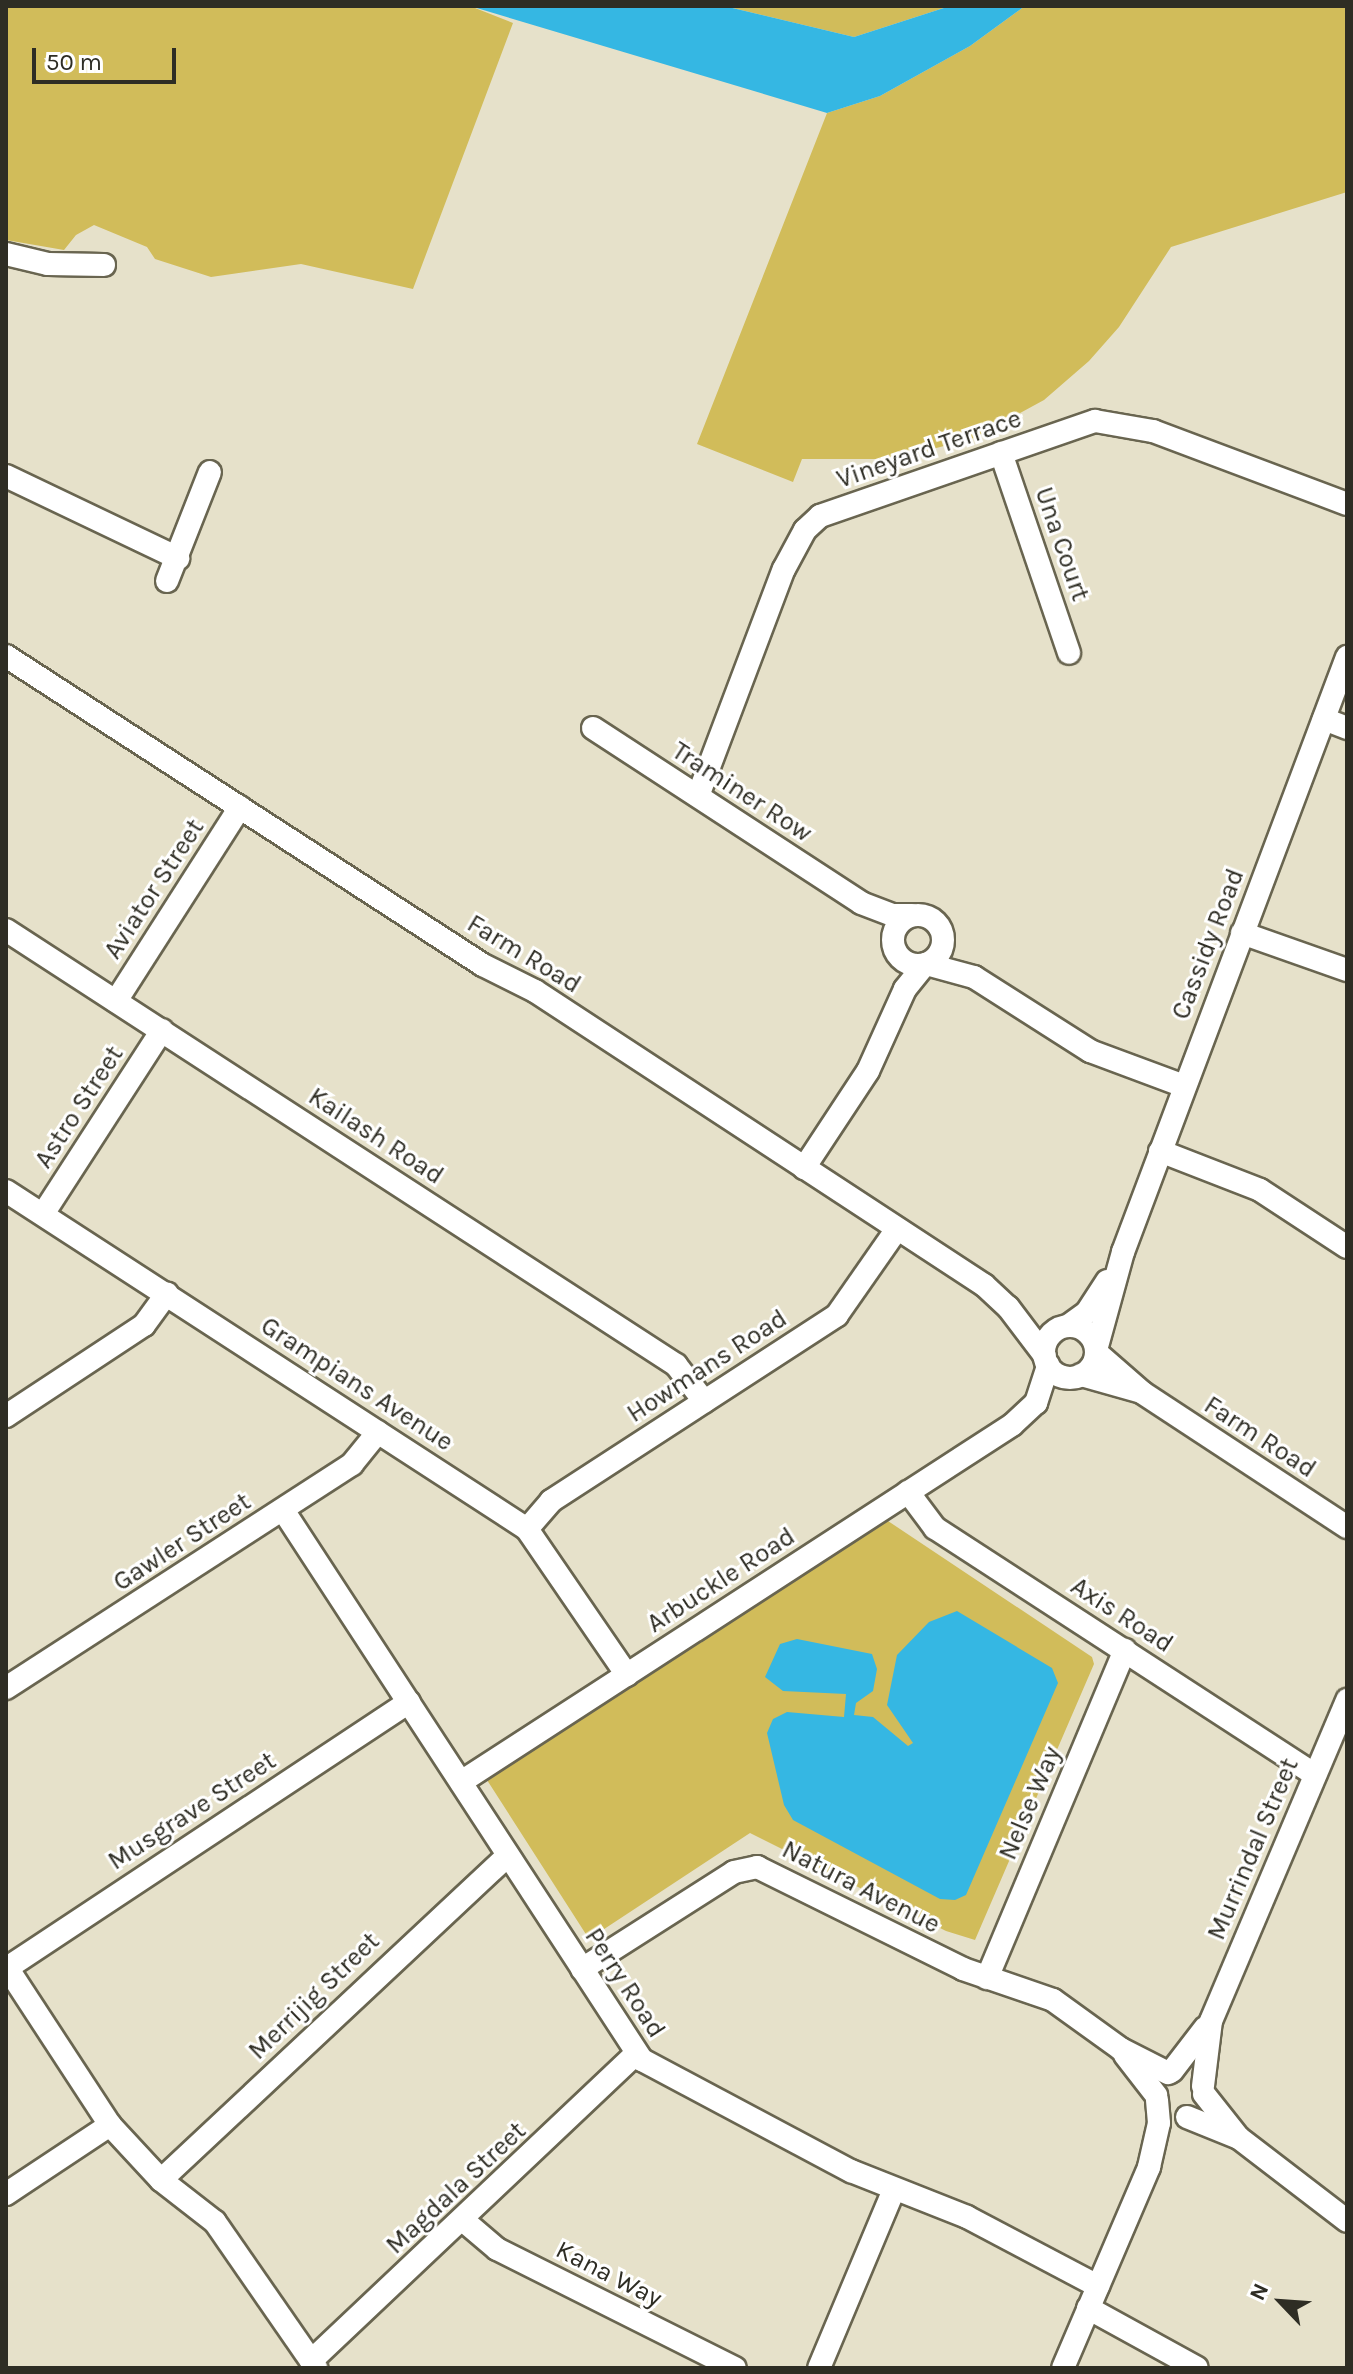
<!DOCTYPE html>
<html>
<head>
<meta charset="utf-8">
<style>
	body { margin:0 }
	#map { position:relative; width:1353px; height:2374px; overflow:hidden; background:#e6e1ca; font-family:Karla,sans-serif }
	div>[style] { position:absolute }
	.green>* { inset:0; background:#d1bc5a }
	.water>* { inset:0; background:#35b7e3 }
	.roads { filter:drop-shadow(2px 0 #696550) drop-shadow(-2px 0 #696550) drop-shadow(0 2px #696550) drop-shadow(0 -2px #696550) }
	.minor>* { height:22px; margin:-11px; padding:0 11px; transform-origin:11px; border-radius:11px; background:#fff }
	.minor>.ring { margin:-11px; padding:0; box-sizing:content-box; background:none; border:22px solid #fff; border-radius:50% }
	span { translate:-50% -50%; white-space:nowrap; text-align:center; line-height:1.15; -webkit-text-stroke:6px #fff; paint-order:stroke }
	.street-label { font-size:26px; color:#2e2d24 }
	.frame { position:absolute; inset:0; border:8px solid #2e2d24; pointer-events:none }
	.north { position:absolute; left:1241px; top:2262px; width:80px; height:80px; -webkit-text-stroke:6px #fff; paint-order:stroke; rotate:295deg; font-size:22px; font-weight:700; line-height:32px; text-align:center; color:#2e2d24 }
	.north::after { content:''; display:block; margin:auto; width:28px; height:36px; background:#2e2d24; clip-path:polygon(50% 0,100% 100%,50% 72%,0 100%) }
	.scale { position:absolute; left:32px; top:48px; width:144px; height:36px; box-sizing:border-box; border:4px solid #2e2d24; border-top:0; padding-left:10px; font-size:24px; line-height:28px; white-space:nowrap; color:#2e2d24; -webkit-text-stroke:6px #fff; paint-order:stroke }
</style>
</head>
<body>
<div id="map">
	<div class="green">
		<div style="clip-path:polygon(6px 6px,470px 6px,513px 23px,413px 289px,301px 264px,211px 277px,155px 259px,147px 247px,94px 225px,76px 235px,64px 250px,6px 240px)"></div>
		<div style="clip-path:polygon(724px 6px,950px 6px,854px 37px)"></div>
		<div style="clip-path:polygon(1025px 6px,1347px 6px,1347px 192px,1171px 247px,1119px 327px,1089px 361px,1044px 400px,974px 438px,895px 459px,802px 459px,793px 482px,697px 444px,827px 113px,880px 96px,970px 46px)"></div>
		<div style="clip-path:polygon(885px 1519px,1092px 1657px,1094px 1664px,975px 1940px,946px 1931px,750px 1833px,589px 1939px,487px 1780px)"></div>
	</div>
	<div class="water">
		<div style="clip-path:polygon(470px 6px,724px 6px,854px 37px,950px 6px,1025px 6px,970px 46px,880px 96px,827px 113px)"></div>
		<div style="clip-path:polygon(957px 1611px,1052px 1668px,1058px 1683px,966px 1895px,955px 1900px,940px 1899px,793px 1820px,784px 1805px,767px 1733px,773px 1719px,787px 1712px,844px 1717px,846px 1694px,783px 1691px,765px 1677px,780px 1644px,797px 1639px,872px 1654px,877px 1669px,873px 1691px,856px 1703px,854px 1715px,873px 1717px,908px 1746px,913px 1743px,887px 1705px,897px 1655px,929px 1622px)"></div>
	</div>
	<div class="roads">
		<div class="minor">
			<div style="left:6px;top:254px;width:43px;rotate:13.4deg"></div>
			<div style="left:48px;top:264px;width:56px;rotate:1deg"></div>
			<div style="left:1001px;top:453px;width:211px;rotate:71.2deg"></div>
			<div style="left:6px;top:476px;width:191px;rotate:25.5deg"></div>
			<div style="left:167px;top:581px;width:117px;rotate:-68.5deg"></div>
			<div style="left:6px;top:656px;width:568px;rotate:32.94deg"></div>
			<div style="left:483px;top:965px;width:58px;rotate:26.6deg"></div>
			<div style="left:535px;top:991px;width:537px;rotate:33.22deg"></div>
			<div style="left:984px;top:1285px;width:33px;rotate:43deg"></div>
			<div style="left:1008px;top:1307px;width:61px;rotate:52.9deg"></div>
			<div style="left:1324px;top:719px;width:25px;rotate:21deg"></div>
			<div style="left:593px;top:728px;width:320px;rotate:33.1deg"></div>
			<div style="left:861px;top:903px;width:33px;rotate:21deg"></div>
			<div style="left:892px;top:915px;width:20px"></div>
			<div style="left:698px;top:796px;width:243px;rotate:-69.3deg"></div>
			<div style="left:784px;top:569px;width:44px;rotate:-61.7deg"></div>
			<div style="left:805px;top:530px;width:21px;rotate:-43deg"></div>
			<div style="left:820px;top:516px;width:291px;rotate:-19.1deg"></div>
			<div style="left:1095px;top:421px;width:59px;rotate:9.8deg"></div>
			<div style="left:1153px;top:431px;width:207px;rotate:20.6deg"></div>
			<div class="ring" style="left:893px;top:915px;width:28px;height:28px"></div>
			<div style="left:6px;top:930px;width:799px;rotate:32.99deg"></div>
			<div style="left:676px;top:1365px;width:46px;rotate:52.1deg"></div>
			<div style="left:1242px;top:933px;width:111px;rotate:19.4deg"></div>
			<div style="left:926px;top:964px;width:50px;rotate:15.2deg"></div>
			<div style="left:974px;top:977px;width:138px;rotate:32.5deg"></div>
			<div style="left:1090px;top:1051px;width:100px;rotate:20.4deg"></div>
			<div style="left:116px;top:1001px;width:230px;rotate:-57.4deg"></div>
			<div style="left:1160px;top:1151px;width:107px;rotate:21.3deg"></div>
			<div style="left:1260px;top:1190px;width:104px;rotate:33.2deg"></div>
			<div style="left:804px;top:1168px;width:116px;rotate:-56.6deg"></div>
			<div style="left:868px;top:1071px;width:90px;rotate:-65.7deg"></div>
			<div style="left:905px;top:989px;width:32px;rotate:-51deg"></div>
			<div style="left:6px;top:1191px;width:621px;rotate:32.97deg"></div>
			<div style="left:527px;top:1529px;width:177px;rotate:55.6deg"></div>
			<div style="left:43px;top:1214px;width:219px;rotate:-57.1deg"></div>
			<div style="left:1068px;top:1326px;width:24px;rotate:-36deg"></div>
			<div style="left:1087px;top:1312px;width:37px;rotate:-57deg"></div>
			<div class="ring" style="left:1044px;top:1326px;width:30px;height:30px"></div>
			<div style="left:1096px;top:1350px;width:102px;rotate:-74.6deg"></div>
			<div style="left:1123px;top:1252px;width:636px;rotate:-69.37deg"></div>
			<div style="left:1096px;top:1352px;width:62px;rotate:41.1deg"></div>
			<div style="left:1143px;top:1393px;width:244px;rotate:33.3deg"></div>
			<div style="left:1081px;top:1375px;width:59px;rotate:15.7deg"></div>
			<div style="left:6px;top:1416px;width:165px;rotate:-33.4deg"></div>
			<div style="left:144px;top:1325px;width:39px;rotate:-54deg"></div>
			<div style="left:908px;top:1492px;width:45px;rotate:53.1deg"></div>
			<div style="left:935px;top:1528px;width:453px;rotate:33deg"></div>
			<div style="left:283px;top:1510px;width:657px;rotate:56.87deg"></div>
			<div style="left:642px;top:2060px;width:237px;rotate:28deg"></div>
			<div style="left:851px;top:2171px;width:125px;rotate:21.6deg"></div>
			<div style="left:967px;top:2217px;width:148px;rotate:27.8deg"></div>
			<div style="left:527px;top:1529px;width:37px;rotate:-49deg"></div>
			<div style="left:551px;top:1501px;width:341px;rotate:-33deg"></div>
			<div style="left:837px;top:1315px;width:105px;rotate:-55.1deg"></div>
			<div style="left:6px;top:1688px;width:412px;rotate:-32.9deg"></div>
			<div style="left:352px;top:1464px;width:41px;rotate:-50.9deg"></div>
			<div style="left:461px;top:1782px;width:657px;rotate:-32.94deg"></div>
			<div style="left:1012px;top:1425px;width:33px;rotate:-43deg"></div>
			<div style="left:1036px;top:1403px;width:40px;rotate:-72deg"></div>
			<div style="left:6px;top:1966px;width:190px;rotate:56.8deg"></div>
			<div style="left:110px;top:2125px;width:75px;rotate:47.2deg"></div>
			<div style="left:161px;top:2180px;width:68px;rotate:37.9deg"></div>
			<div style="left:215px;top:2222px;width:178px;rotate:55.3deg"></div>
			<div style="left:7px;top:1968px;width:482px;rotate:-33.5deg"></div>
			<div style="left:582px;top:1969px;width:180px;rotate:-32.5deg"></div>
			<div style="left:734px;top:1872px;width:24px;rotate:-12deg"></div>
			<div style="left:757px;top:1867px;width:230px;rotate:26.3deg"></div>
			<div style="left:963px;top:1969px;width:95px;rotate:19deg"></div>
			<div style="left:1053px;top:2000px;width:84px;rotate:35.8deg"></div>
			<div style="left:1121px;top:2049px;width:53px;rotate:27.1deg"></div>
			<div style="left:987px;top:1978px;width:356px;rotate:-67.2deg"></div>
			<div style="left:1125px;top:2055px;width:51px;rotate:52.2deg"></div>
			<div style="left:1172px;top:2071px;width:54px;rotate:-52.5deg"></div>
			<div style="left:1203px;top:2086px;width:65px;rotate:-83deg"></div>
			<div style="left:1211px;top:2021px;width:349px;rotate:-67deg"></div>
			<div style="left:1204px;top:2094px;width:55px;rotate:51.7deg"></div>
			<div style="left:1187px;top:2117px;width:56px;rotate:22deg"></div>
			<div style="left:1239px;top:2138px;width:136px;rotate:37.5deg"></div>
			<div style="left:161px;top:2180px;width:475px;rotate:-43.1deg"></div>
			<div style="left:6px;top:2194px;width:125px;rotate:-33.6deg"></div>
			<div style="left:464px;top:2221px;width:43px;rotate:40.3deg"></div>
			<div style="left:497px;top:2249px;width:266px;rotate:26.6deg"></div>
			<div style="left:1088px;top:2308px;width:124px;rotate:28.8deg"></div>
			<div style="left:311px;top:2361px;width:448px;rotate:-43.4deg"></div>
			<div style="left:819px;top:2368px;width:193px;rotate:-67.2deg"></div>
			<div style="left:1063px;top:2368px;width:219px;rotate:-66.8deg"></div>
			<div style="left:1149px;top:2167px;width:45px;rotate:-77.2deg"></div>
			<div style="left:1159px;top:2123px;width:23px;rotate:-95deg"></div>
		</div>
	</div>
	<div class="street-label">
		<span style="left:929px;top:449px;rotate:-19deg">Vineyard Terrace</span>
		<span style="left:1062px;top:544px;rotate:71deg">Una Court</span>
		<span style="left:742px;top:792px;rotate:33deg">Traminer Row</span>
		<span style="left:154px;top:889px;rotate:-57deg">Aviator Street</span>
		<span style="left:1208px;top:944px;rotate:-69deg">Cassidy Road</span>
		<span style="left:524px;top:954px;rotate:31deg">Farm Road</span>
		<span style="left:79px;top:1107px;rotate:-57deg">Astro Street</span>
		<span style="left:376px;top:1136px;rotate:33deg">Kailash Road</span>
		<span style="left:707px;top:1366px;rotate:-33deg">Howmans Road</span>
		<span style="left:357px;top:1384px;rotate:33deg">Grampians Avenue</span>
		<span style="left:1260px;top:1437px;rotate:33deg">Farm Road</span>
		<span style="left:182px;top:1542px;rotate:-33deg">Gawler Street</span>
		<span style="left:721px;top:1580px;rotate:-33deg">Arbuckle Road</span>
		<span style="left:1122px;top:1615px;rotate:33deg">Axis Road</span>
		<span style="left:1030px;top:1803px;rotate:-67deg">Nelse Way</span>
		<span style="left:192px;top:1811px;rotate:-33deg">Musgrave Street</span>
		<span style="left:1253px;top:1849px;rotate:-67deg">Murrindal Street</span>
		<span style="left:861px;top:1887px;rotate:27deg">Natura Avenue</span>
		<span style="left:625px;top:1983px;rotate:57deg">Perry Road</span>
		<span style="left:314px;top:1996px;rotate:-44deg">Merrijig Street</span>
		<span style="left:456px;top:2188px;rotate:-43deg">Magdala Street</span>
		<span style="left:609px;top:2274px;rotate:27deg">Kana Way</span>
	</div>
	<div class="frame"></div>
	<div class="north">N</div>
	<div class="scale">50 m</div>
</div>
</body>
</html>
